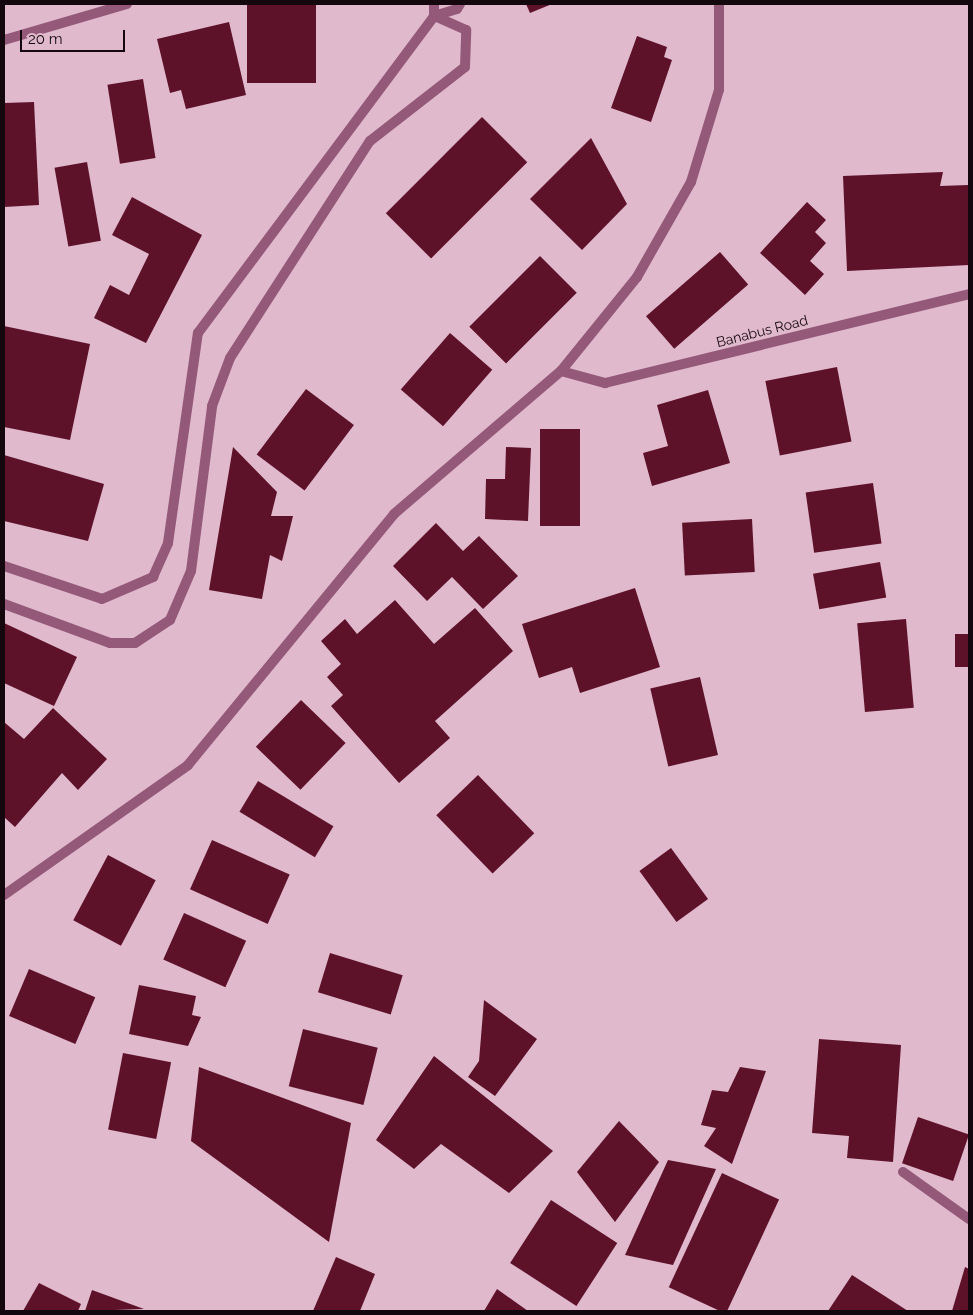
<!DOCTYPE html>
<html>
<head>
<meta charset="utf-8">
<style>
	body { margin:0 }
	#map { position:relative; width:973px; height:1315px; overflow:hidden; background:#e0b9cc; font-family:Raleway,sans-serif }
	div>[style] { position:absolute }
	.building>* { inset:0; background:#5e1229; transform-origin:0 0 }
	.lane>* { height:10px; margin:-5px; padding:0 5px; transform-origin:5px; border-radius:5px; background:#945979 }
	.street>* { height:10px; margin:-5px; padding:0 5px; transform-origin:5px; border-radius:5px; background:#945979 }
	span { translate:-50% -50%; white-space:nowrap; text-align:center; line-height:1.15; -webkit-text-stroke:5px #e0b9cc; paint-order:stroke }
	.street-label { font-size:14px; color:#14070e }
	.frame { position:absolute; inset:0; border:5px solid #14070e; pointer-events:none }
	.scale { position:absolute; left:20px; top:30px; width:105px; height:22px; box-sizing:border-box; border:2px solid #14070e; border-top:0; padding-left:6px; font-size:15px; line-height:18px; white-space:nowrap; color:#14070e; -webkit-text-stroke:4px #e0b9cc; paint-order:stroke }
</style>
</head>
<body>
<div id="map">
	<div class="building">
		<div style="left:247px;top:4px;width:69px;height:79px"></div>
		<div style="clip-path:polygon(526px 4px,552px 4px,530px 13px)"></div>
		<div style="clip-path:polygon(229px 22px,246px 95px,186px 109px,181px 90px,170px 93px,157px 39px)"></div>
		<div style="clip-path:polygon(637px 36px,667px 47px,664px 57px,672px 60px,651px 122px,611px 108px)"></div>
		<div style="left:143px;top:79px;width:80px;height:36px;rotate:81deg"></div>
		<div style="clip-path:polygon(34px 102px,39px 205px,4px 207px,4px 103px)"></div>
		<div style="left:482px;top:117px;width:64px;height:136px;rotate:45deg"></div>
		<div style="clip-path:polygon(591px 138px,627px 204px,582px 250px,530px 199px)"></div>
		<div style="left:87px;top:162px;width:80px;height:33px;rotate:80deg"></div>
		<div style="clip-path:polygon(943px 172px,940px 186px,968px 185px,969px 265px,847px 271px,843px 176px)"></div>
		<div style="clip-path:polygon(132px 197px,202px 235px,146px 343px,94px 318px,110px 285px,129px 295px,149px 254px,112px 235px)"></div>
		<div style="clip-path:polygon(807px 202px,826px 220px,815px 232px,826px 243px,810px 261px,824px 274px,805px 295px,760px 253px)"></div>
		<div style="left:720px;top:252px;width:43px;height:98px;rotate:49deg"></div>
		<div style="left:540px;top:256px;width:52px;height:100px;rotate:45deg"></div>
		<div style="clip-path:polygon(4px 326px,90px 344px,70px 440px,4px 427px)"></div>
		<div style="left:450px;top:333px;width:56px;height:75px;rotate:41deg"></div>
		<div style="left:837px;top:367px;width:76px;height:73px;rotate:79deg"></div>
		<div style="left:306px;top:389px;width:60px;height:82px;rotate:37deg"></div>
		<div style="clip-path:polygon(708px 390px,730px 463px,652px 486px,643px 453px,668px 446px,657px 405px)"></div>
		<div style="left:540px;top:429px;width:40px;height:97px"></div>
		<div style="clip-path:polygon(233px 447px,277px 492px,271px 516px,293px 516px,282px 561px,270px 555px,262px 599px,209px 590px)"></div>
		<div style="clip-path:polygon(506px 447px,531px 448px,528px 521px,485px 519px,486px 479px,505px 479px)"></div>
		<div style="clip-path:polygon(4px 455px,104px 484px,88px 541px,4px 521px)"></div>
		<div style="left:873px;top:483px;width:61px;height:68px;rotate:82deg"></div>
		<div style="left:752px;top:519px;width:53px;height:70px;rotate:87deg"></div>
		<div style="clip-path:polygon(436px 523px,463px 551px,479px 536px,518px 576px,483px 609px,452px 577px,427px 601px,393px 566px)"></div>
		<div style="left:880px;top:562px;width:36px;height:68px;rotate:80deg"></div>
		<div style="clip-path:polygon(635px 588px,660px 667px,580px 693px,572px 667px,539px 678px,522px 624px)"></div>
		<div style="clip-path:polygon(395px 600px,434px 644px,475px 608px,513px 651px,435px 721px,450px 738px,399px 783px,331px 706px,343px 695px,327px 677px,341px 664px,321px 641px,345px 619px,357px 634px)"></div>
		<div style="left:906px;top:619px;width:89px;height:49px;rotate:85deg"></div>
		<div style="clip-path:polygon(4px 623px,77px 657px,54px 706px,4px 683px)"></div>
		<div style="left:955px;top:634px;width:14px;height:33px"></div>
		<div style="left:700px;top:677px;width:80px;height:51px;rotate:77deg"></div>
		<div style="left:301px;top:700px;width:62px;height:65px;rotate:44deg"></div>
		<div style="clip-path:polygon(53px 708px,107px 759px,78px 790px,62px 773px,15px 827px,4px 817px,4px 722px,24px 739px)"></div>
		<div style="left:478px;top:775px;width:81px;height:58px;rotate:46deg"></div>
		<div style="left:258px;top:781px;width:88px;height:36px;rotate:31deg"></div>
		<div style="left:212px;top:840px;width:85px;height:54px;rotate:24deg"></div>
		<div style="left:671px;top:848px;width:63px;height:39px;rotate:54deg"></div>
		<div style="left:108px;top:855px;width:54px;height:74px;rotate:28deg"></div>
		<div style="left:184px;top:913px;width:68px;height:51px;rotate:24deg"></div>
		<div style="left:330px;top:953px;width:76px;height:41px;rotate:17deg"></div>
		<div style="left:29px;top:969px;width:72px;height:51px;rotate:23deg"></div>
		<div style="clip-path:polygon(139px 985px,196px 996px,192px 1015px,201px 1017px,188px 1046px,129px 1034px)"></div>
		<div style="clip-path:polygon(484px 1000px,537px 1039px,495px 1096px,468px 1077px,479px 1061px)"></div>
		<div style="left:303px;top:1029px;width:77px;height:59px;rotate:14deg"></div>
		<div style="clip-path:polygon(819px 1039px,901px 1045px,893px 1162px,847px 1158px,849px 1136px,812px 1133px)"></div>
		<div style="left:123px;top:1053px;width:49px;height:78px;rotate:11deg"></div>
		<div style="clip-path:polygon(434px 1056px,553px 1151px,509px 1193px,441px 1144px,414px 1169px,376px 1140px)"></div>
		<div style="clip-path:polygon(199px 1067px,351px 1123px,329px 1242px,191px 1141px)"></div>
		<div style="clip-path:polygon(740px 1067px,766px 1071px,732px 1164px,704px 1146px,716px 1128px,701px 1125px,712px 1090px,728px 1092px)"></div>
		<div style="left:918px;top:1117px;width:54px;height:49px;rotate:19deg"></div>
		<div style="clip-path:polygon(619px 1121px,659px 1162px,615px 1222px,577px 1172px)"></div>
		<div style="clip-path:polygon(668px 1160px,716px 1169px,673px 1265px,625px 1255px)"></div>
		<div style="left:722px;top:1173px;width:63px;height:126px;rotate:25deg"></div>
		<div style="left:551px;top:1200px;width:79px;height:75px;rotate:33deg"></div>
		<div style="clip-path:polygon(336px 1257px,375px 1274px,360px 1311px,313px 1311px)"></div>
		<div style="clip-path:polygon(965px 1267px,969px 1269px,969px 1311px,952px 1311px)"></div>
		<div style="clip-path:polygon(852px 1275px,908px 1311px,828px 1311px)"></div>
		<div style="clip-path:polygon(39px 1283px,81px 1304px,78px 1311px,23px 1311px)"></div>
		<div style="clip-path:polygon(497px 1289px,528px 1311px,484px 1311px)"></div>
		<div style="clip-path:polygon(92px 1290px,144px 1309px,85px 1311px)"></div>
	</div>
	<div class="lane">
		<div style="left:434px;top:16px;width:24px;rotate:-17deg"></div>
		<div style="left:457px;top:9px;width:6px;rotate:-59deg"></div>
		<div style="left:4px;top:604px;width:113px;rotate:20.2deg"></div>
		<div style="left:110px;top:643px;width:25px"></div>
		<div style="left:135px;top:643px;width:42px;rotate:-33.3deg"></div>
		<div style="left:170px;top:620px;width:53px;rotate:-66.8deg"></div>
		<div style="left:191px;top:571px;width:166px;rotate:-82.7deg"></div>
		<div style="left:212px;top:406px;width:51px;rotate:-69.4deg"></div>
		<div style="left:230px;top:358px;width:258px;rotate:-57.2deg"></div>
		<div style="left:370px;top:141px;width:120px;rotate:-37.9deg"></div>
		<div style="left:465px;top:67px;width:37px;rotate:-88deg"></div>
		<div style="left:466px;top:30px;width:35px;rotate:-156deg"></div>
		<div style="left:903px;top:1172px;width:81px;rotate:35.5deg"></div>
	</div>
	<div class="street">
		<div style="left:4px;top:40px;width:128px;rotate:-16.3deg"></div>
		<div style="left:561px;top:371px;width:46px;rotate:15.3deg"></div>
		<div style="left:605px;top:383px;width:375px;rotate:-13.7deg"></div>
		<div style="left:4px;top:566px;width:103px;rotate:18.6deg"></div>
		<div style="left:102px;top:599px;width:56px;rotate:-23.3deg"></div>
		<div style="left:153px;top:577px;width:37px;rotate:-66deg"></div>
		<div style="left:168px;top:543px;width:212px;rotate:-81.9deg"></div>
		<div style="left:198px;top:333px;width:395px;rotate:-53.3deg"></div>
		<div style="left:434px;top:16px;width:12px;rotate:-90deg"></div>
		<div style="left:4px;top:895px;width:225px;rotate:-35.2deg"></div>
		<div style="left:188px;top:765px;width:325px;rotate:-50.6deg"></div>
		<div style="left:394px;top:514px;width:220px;rotate:-40.6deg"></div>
		<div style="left:561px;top:371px;width:121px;rotate:-51deg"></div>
		<div style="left:637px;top:277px;width:109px;rotate:-60.4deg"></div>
		<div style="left:691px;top:182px;width:96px;rotate:-73.1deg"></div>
		<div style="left:719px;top:90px;width:86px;rotate:-90deg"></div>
	</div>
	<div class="street-label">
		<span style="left:762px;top:331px;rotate:-14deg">Banabus Road</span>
	</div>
	<div class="frame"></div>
	<div class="scale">20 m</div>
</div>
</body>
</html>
